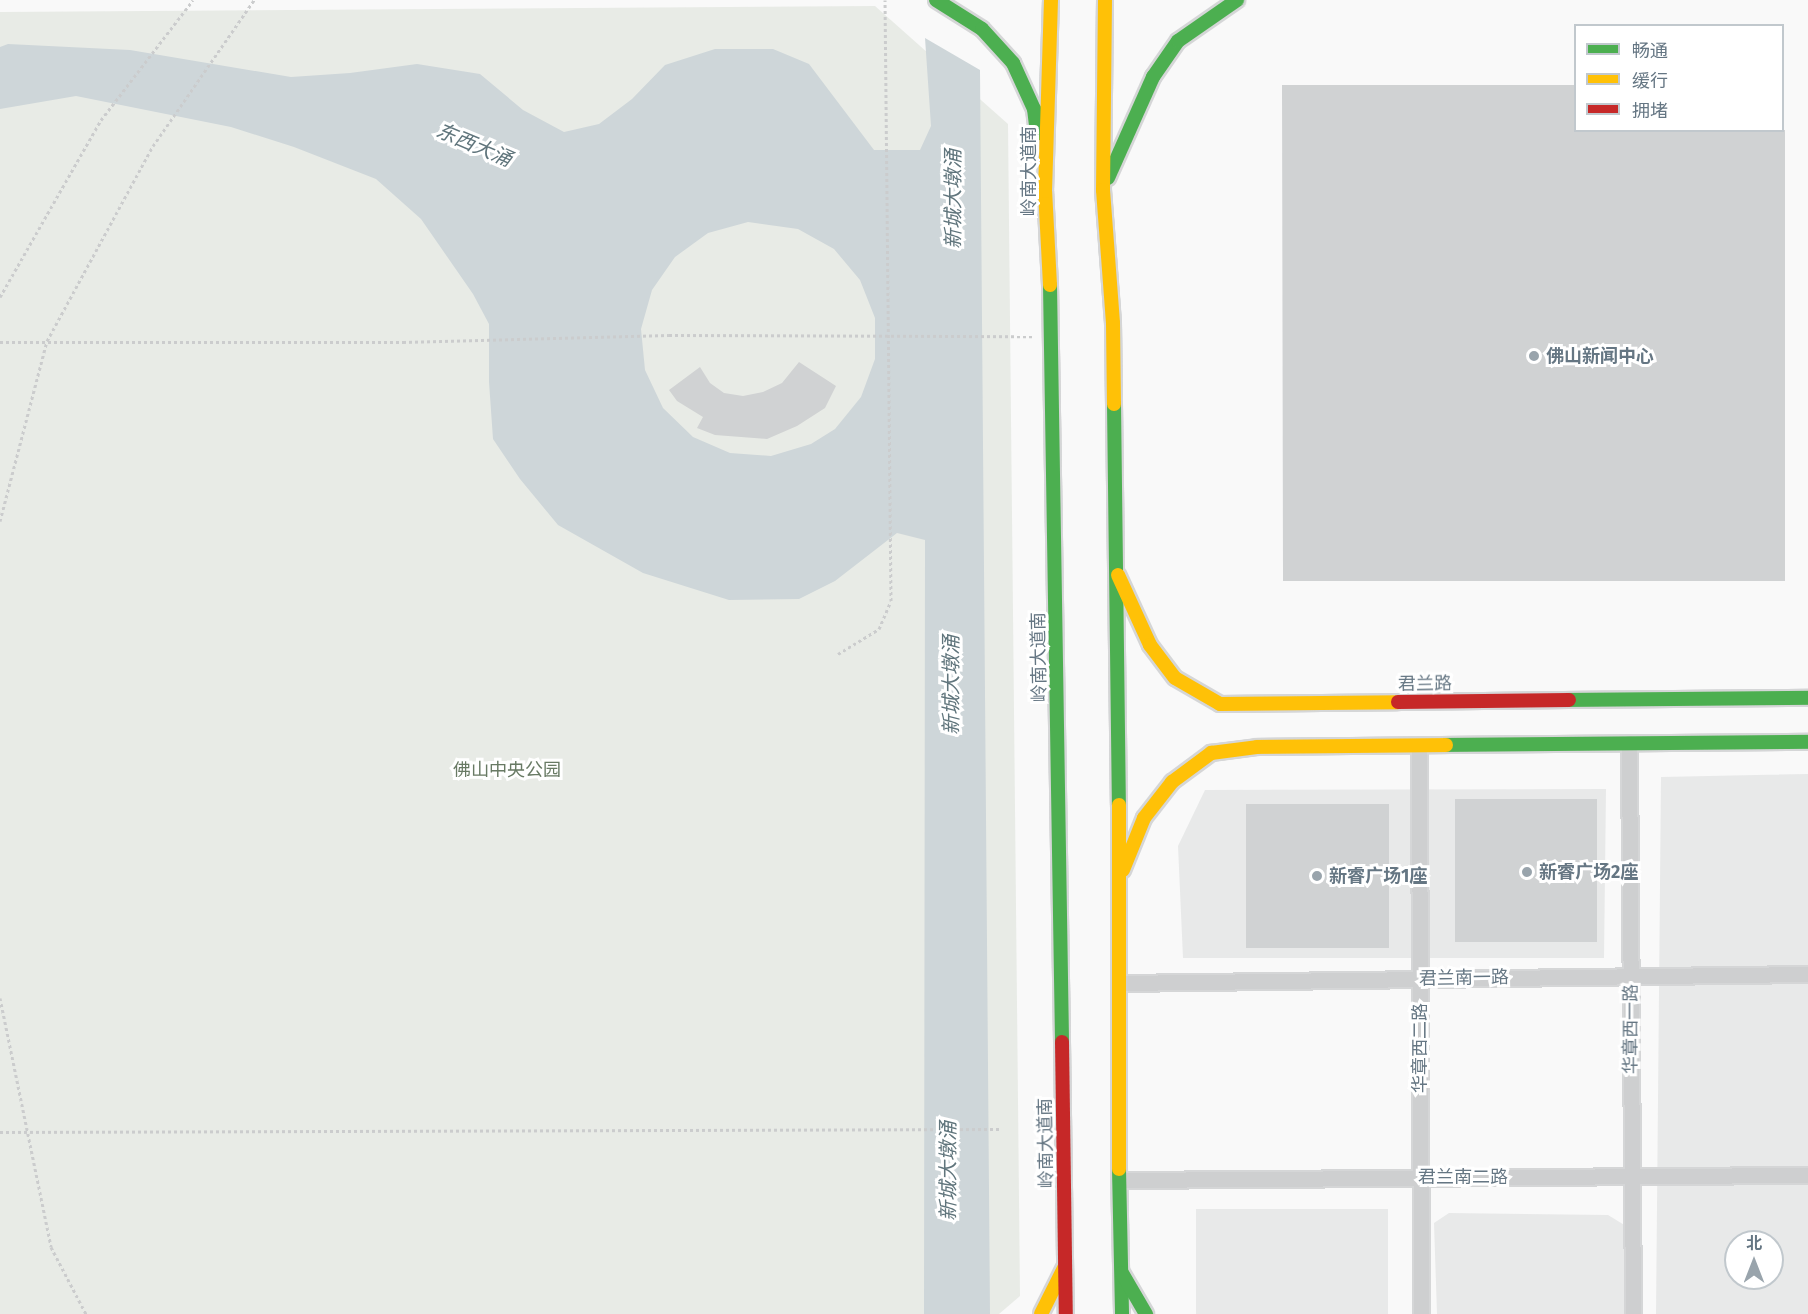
<!DOCTYPE html>
<html>
<head>
<meta charset="utf-8">
<style>
	body { margin:0 }
	#map { position:relative; width:1808px; height:1314px; overflow:hidden; background:#f9f9f9; font-family:"Fira Sans","Noto Sans SC",sans-serif }
	div>[style] { position:absolute }
	.built>* { inset:0; background:#e8e9e9; transform-origin:0 0 }
	.green>* { inset:0; background:#e8ebe6 }
	.water>* { inset:0; background:#ced6d9 }
	.building>* { inset:0; background:#d0d2d3; transform-origin:0 0 }
	.path>* { height:3px; margin-top:-1.5px; transform-origin:0; background:repeating-linear-gradient(90deg,#cbcccd 0 3px,transparent 0 6px) }
	.roads { filter:drop-shadow(2px 0 #d5d6d7) drop-shadow(-2px 0 #d5d6d7) drop-shadow(0 2px #d5d6d7) drop-shadow(0 -2px #d5d6d7) }
	.street>* { height:15px; margin:-7.5px; padding:0 7.5px; transform-origin:7.5px; border-radius:7.5px; background:#cecfd0 }
	.fast>* { height:14px; margin:-7px; padding:0 7px; transform-origin:7px; border-radius:7px; background:#4caf50 }
	.slow>* { height:14px; margin:-7px; padding:0 7px; transform-origin:7px; border-radius:7px; background:#ffc107 }
	.jam>* { height:14px; margin:-7px; padding:0 7px; transform-origin:7px; border-radius:7px; background:#c62828 }
	.dots>* { width:16px; height:16px; translate:-50% -50%; box-sizing:border-box; border:3px solid #fff; border-radius:50% }
	span { translate:-50% -50%; white-space:nowrap; text-align:center; line-height:1.15; -webkit-text-stroke:6px #fff; paint-order:stroke }
	.street-label { font-size:18px; color:#657683 }
	.poi-label { font-size:18px; color:#657683; font-weight:700 }
	.left { translate:0 -50%; text-align:left }
	.park-label { font-size:18px; color:#687a64 }
	.water-label { font-size:20px; color:#60757c; font-style:italic }
	.legend { position:absolute; left:1574px; top:24px; width:210px; height:108px; box-sizing:border-box; background:#fff; border:2px solid #c1c8cd; margin:0; padding:8px 10px; list-style:none; font-size:18px; color:#657683 }
	.legend li { display:flex; align-items:center; gap:12px; height:30px }
	.legend b { width:30px; border:2px solid #c1c8cd }
	.north { position:absolute; left:1724px; top:1230px; width:60px; height:60px; box-sizing:border-box; background:#fff; border:2px solid #c1c8cd; border-radius:50%; rotate:0deg; font-size:16px; font-weight:700; line-height:24px; text-align:center; color:#657683 }
	.north::after { content:''; display:block; margin:auto; width:21px; height:27px; background:#99a4ac; clip-path:polygon(50% 0,100% 100%,50% 72%,0 100%) }
</style>
</head>
<body>
<div id="map">
	<div class="built">
		<div style="clip-path:polygon(evenodd,1808px 774px,1808px 1314px,1656px 1314px,1661px 777px,1808px 774px,1736px 1242px,1772px 1242px,1772px 1278px,1736px 1278px,1736px 1242px)"></div>
		<div style="clip-path:polygon(1606px 789px,1604px 958px,1183px 958px,1178px 846px,1205px 790px)"></div>
		<div style="left:1388px;top:1209px;width:105px;height:192px;rotate:90deg"></div>
		<div style="clip-path:polygon(1449px 1213px,1608px 1215px,1626px 1226px,1625px 1314px,1437px 1314px,1434px 1223px)"></div>
	</div>
	<div class="green">
		<div style="clip-path:polygon(875px 6px,1008px 124px,1020px 1296px,999px 1314px,0 1314px,0 12px)"></div>
	</div>
	<div class="water">
		<div style="clip-path:polygon(evenodd,925px 38px,980px 70px,990px 1314px,924px 1314px,925px 540px,897px 533px,835px 581px,799px 599px,729px 600px,643px 573px,558px 525px,520px 479px,493px 439px,489px 382px,489px 324px,473px 294px,421px 219px,376px 179px,294px 147px,231px 127px,76px 96px,0 109px,0 47px,8px 44px,130px 50px,291px 77px,350px 73px,417px 64px,480px 74px,523px 110px,564px 132px,599px 124px,632px 99px,665px 65px,715px 49px,773px 49px,809px 64px,874px 150px,920px 150px,931px 126px,925px 38px,748px 222px,798px 229px,834px 249px,860px 280px,875px 318px,875px 359px,861px 397px,835px 429px,811px 444px,771px 456px,730px 453px,693px 437px,663px 408px,645px 370px,641px 329px,652px 290px,675px 257px,708px 233px,748px 222px)"></div>
	</div>
	<div class="building">
		<div style="clip-path:polygon(1282px 85px,1576px 85px,1576px 130px,1785px 130px,1785px 581px,1283px 581px)"></div>
		<div style="clip-path:polygon(799px 362px,836px 386px,825px 408px,797px 426px,767px 439px,715px 435px,697px 428px,703px 417px,677px 401px,669px 390px,700px 367px,710px 383px,724px 393px,743px 396px,763px 392px,782px 383px)"></div>
		<div style="left:1597px;top:799px;width:143px;height:142px;rotate:90deg"></div>
		<div style="left:1389px;top:804px;width:144px;height:143px;rotate:90deg"></div>
	</div>
	<div class="path">
		<div style="left:0;top:297px;width:204px;rotate:-60.3deg"></div>
		<div style="left:101px;top:120px;width:151px;rotate:-52.5deg"></div>
		<div style="left:0;top:342px;width:403px"></div>
		<div style="left:403px;top:342px;width:266px;rotate:-1.5deg"></div>
		<div style="left:669px;top:335px;width:364px;rotate:0.2deg"></div>
		<div style="left:0;top:521px;width:186px;rotate:-75.4deg"></div>
		<div style="left:47px;top:341px;width:222px;rotate:-61.5deg"></div>
		<div style="left:153px;top:146px;width:178px;rotate:-55.3deg"></div>
		<div style="left:838px;top:654px;width:48px;rotate:-31.4deg"></div>
		<div style="left:879px;top:629px;width:30px;rotate:-67deg"></div>
		<div style="left:891px;top:601px;width:601px;rotate:-90.57deg"></div>
		<div style="left:0;top:998px;width:254px;rotate:78.4deg"></div>
		<div style="left:51px;top:1247px;width:76px;rotate:62.4deg"></div>
		<div style="left:0;top:1132px;width:1000px;rotate:-0.17deg"></div>
	</div>
	<div class="roads">
		<div class="street">
			<div style="left:1629px;top:743px;width:571px;rotate:89.6deg"></div>
			<div style="left:1419px;top:746px;width:568px;rotate:89.8deg"></div>
			<div style="left:1120px;top:983px;width:688px;rotate:-0.75deg"></div>
			<div style="left:1119px;top:1180px;width:689px;rotate:-0.42deg"></div>
		</div>
		<div class="fast">
			<div style="left:936px;top:0;width:54px;rotate:32.2deg"></div>
			<div style="left:982px;top:29px;width:46px;rotate:47.6deg"></div>
			<div style="left:1013px;top:63px;width:51px;rotate:65.5deg"></div>
			<div style="left:1034px;top:109px;width:25px;rotate:83deg"></div>
			<div style="left:1108px;top:178px;width:111px;rotate:-66deg"></div>
			<div style="left:1153px;top:77px;width:44px;rotate:-55.2deg"></div>
			<div style="left:1178px;top:41px;width:72px;rotate:-34.8deg"></div>
			<div style="left:1050px;top:285px;width:757px;rotate:89.09deg"></div>
			<div style="left:1114px;top:404px;width:401px;rotate:89.3deg"></div>
			<div style="left:1569px;top:700px;width:239px;rotate:-0.5deg"></div>
			<div style="left:1446px;top:745px;width:362px;rotate:-0.5deg"></div>
			<div style="left:1119px;top:1169px;width:145px;rotate:88.8deg"></div>
			<div style="left:1122px;top:1273px;width:48px;rotate:59.7deg"></div>
		</div>
		<div class="slow">
			<div style="left:1105px;top:0;width:190px;rotate:90.6deg"></div>
			<div style="left:1103px;top:190px;width:133px;rotate:85.7deg"></div>
			<div style="left:1113px;top:323px;width:81px;rotate:89.3deg"></div>
			<div style="left:1050px;top:285px;width:94px;rotate:-93deg"></div>
			<div style="left:1045px;top:191px;width:191px;rotate:-88.2deg"></div>
			<div style="left:1118px;top:575px;width:77px;rotate:65.4deg"></div>
			<div style="left:1150px;top:645px;width:41px;rotate:52.9deg"></div>
			<div style="left:1175px;top:678px;width:52px;rotate:30deg"></div>
			<div style="left:1220px;top:704px;width:178px;rotate:-0.6deg"></div>
			<div style="left:1123px;top:870px;width:56px;rotate:-68deg"></div>
			<div style="left:1144px;top:818px;width:46px;rotate:-52.1deg"></div>
			<div style="left:1172px;top:782px;width:49px;rotate:-36.6deg"></div>
			<div style="left:1211px;top:753px;width:46px;rotate:-7.4deg"></div>
			<div style="left:1257px;top:747px;width:189px;rotate:-0.6deg"></div>
			<div style="left:1119px;top:1169px;width:364px;rotate:-90deg"></div>
			<div style="left:1041px;top:1314px;width:51px;rotate:-63.4deg"></div>
		</div>
		<div class="jam">
			<div style="left:1398px;top:702px;width:171px;rotate:-0.7deg"></div>
			<div style="left:1062px;top:1042px;width:272px;rotate:89.2deg"></div>
		</div>
	</div>
	<div class="dots">
		<div style="left:1534px;top:356px;background:#99a4ac"></div>
		<div style="left:1527px;top:872px;background:#99a4ac"></div>
		<div style="left:1317px;top:876px;background:#99a4ac"></div>
	</div>
	<div class="street-label">
		<span style="left:1029px;top:171px;rotate:-90deg">岭南大道南</span>
		<span style="left:1039px;top:657px;rotate:-91deg">岭南大道南</span>
		<span style="left:1425px;top:684px;rotate:-1deg">君兰路</span>
		<span style="left:1464px;top:978px;rotate:-1deg">君兰南一路</span>
		<span style="left:1631px;top:1029px;rotate:-90deg">华章西一路</span>
		<span style="left:1420px;top:1048px;rotate:-90deg">华章西二路</span>
		<span style="left:1046px;top:1143px;rotate:-91deg">岭南大道南</span>
		<span style="left:1463px;top:1177px">君兰南二路</span>
	</div>
	<div class="poi-label">
		<span class="left" style="left:1546px;top:356px">佛山新闻中心</span>
		<span class="left" style="left:1539px;top:872px">新睿广场2座</span>
		<span class="left" style="left:1329px;top:876px">新睿广场1座</span>
	</div>
	<div class="park-label">
		<span style="left:507px;top:770px">佛山中央公园</span>
	</div>
	<div class="water-label">
		<span style="left:474px;top:145px;rotate:23deg">东西大涌</span>
		<span style="left:953px;top:199px;rotate:-90deg">新城大墩涌</span>
		<span style="left:951px;top:685px;rotate:-90deg">新城大墩涌</span>
		<span style="left:948px;top:1171px;rotate:-90deg">新城大墩涌</span>
	</div>
	<ul class="legend">
	<li><b style="height:8px;background:#4caf50"></b>畅通</li>
	<li><b style="height:8px;background:#ffc107"></b>缓行</li>
	<li><b style="height:8px;background:#c62828"></b>拥堵</li>
	</ul>
	<div class="north">北</div>
</div>
</body>
</html>
